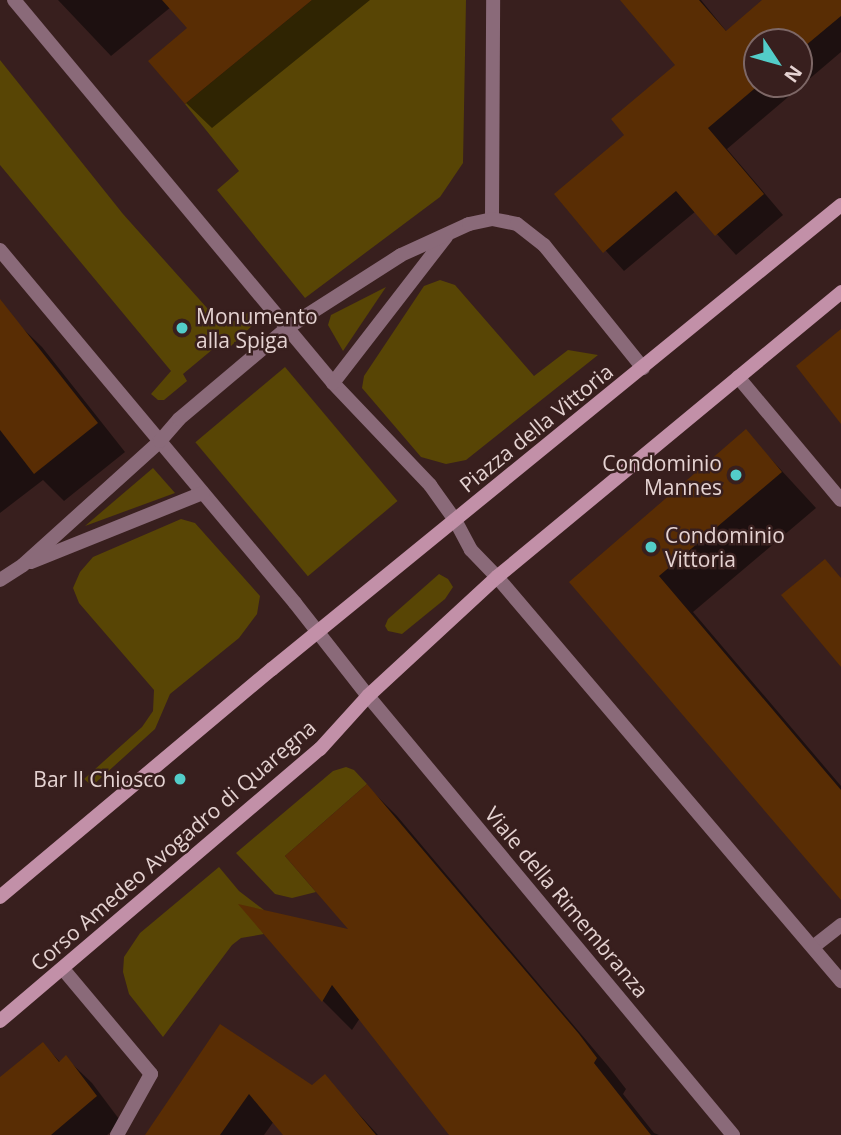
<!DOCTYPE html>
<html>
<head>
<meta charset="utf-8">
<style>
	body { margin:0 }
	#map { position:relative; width:841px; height:1135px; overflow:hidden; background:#381f1e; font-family:"Open Sans",sans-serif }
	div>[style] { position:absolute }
	.green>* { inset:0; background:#584505; transform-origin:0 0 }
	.shadow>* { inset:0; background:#0007 }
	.building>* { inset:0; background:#592d04 }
	.minor>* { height:14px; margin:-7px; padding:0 7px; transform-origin:7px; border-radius:7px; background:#8a6a79 }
	.tertiary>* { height:14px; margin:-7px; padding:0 7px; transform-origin:7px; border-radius:7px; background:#8a6a79 }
	.secondary>* { height:14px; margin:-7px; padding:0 7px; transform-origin:7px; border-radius:7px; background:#c290a8 }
	.dots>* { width:19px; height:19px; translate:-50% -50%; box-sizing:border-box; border:4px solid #381f1e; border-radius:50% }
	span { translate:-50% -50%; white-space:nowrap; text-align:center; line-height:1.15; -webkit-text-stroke:5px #381f1e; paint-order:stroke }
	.poi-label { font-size:21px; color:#e5d3d2 }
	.left { translate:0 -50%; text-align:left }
	.right { translate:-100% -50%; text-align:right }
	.street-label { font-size:21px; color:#e5d3d2 }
	.north { position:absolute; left:743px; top:28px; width:70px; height:70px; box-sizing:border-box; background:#381f1e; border:2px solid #7d6766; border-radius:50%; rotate:126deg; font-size:19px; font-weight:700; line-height:28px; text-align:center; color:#e5d3d2 }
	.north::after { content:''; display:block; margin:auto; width:24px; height:32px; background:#53cdc9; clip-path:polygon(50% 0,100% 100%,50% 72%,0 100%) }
</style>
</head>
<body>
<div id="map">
	<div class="green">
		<div style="clip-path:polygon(312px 0,466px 0,463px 163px,440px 197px,305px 298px,217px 190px,239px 171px,185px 104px)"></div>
		<div style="clip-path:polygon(0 60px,123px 214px,224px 327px,249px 312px,257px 321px,231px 346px,225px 339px,183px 374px,187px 381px,164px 400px,158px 400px,151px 394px,171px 371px,0 165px)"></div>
		<div style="clip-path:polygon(440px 280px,455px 285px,534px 376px,568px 350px,598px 355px,466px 460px,446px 464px,421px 457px,362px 388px,364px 376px,424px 286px)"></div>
		<div style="clip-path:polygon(386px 287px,343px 351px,328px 325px,331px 315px)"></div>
		<div style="left:285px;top:367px;width:175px;height:117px;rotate:50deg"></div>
		<div style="clip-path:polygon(153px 468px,175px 493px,85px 526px)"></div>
		<div style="clip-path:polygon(181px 519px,195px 523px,260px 596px,257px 614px,239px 638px,170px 694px,155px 729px,92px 786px,84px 779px,142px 727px,153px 711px,154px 690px,79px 603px,73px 588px,80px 572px,93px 557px)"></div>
		<div style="clip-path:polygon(439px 574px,448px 579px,453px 587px,445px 599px,402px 634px,388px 631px,385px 626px,388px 619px)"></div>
		<div style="clip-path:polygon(346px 767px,354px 770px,367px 784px,285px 856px,316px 892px,292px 898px,275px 894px,236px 853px,333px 771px)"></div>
		<div style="clip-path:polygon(219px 867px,239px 891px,264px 910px,256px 924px,264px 934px,241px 938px,232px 945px,163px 1037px,129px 994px,123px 972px,124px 957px,140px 933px)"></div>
	</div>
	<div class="shadow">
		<div style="clip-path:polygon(58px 0,370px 0,212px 128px,186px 103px,189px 28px,171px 7px,111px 56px)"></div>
		<div style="clip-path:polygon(evenodd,622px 0,701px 0,727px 32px,765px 0,841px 0,841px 52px,727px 149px,783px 215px,736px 255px,696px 211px,624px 271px,556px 195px,627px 135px,677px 66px,622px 0,757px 42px,799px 42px,799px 84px,757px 84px,757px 42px)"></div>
		<div style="clip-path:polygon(13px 319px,42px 347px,125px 452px,64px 501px,43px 480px,0 513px,0 329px)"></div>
		<div style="clip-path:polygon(746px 432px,816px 508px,693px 612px,841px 786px,841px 896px,571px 582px)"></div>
		<div style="clip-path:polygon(367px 786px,397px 816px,608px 1066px,626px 1089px,623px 1094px,654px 1133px,659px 1135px,451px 1135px,360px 1018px,352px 1030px,323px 1001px,243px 907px,353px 932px)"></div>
		<div style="clip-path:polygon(220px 1026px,312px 1088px,325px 1077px,378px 1135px,285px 1135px,274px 1121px,264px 1135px,147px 1135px)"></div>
		<div style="clip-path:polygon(43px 1044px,61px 1063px,66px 1058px,92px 1083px,122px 1123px,107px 1135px,0 1135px,0 1080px)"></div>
	</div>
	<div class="building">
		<div style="clip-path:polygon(162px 0,312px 0,185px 104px,148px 61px,187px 28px)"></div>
		<div style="clip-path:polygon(620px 0,699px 0,726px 31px,762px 0,841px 0,841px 16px,799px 51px,799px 42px,757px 42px,757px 84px,760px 84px,708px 128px,764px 194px,715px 236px,676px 191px,603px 253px,554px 194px,624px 135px,611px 119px,675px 65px)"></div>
		<div style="clip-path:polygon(0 299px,98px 423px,34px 474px,0 430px)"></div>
		<div style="clip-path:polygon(841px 329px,841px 424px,796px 366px)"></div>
		<div style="clip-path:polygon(746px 429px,782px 472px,659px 576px,841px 790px,841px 900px,569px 582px)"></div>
		<div style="clip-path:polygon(825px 559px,841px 578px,841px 667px,781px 595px)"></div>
		<div style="clip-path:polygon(367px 784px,579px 1034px,597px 1058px,594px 1063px,651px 1135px,449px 1135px,332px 985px,322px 1002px,238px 904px,348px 929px,285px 856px)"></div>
		<div style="clip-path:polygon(220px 1024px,312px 1085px,325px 1074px,376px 1135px,283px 1135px,249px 1094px,220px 1135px,145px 1135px)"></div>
		<div style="clip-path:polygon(43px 1042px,59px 1062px,66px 1055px,97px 1096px,51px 1135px,0 1135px,0 1077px)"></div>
	</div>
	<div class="minor">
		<div style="left:14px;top:0;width:498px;rotate:50.2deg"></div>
		<div style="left:333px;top:383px;width:141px;rotate:46.4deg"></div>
		<div style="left:430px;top:485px;width:43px;rotate:54.5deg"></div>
		<div style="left:455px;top:520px;width:34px;rotate:62deg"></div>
		<div style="left:471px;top:550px;width:37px;rotate:46deg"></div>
		<div style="left:492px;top:219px;width:219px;rotate:-89.7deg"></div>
		<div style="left:0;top:250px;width:460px;rotate:50.1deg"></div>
		<div style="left:295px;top:603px;width:118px;rotate:51.9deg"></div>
		<div style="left:738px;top:377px;width:160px;rotate:50.1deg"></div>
		<div style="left:333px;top:383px;width:185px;rotate:-52.3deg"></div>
		<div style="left:31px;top:562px;width:185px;rotate:-21.9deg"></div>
		<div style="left:0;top:580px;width:27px;rotate:-33deg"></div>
		<div style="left:23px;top:565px;width:185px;rotate:-42.1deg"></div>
		<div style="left:160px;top:441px;width:29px;rotate:-49deg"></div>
		<div style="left:179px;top:419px;width:141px;rotate:-40.1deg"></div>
		<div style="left:287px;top:328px;width:135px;rotate:-32.6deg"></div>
		<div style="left:401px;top:255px;width:75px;rotate:-24.5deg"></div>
		<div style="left:469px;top:224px;width:24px;rotate:-12deg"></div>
		<div style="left:492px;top:219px;width:25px;rotate:11deg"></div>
		<div style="left:517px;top:224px;width:34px;rotate:38deg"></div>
		<div style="left:544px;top:245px;width:158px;rotate:51.2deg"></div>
		<div style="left:813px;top:947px;width:36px;rotate:-38deg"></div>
		<div style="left:63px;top:969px;width:137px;rotate:50deg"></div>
		<div style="left:151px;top:1074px;width:70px;rotate:119.1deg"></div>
	</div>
	<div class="tertiary">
		<div style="left:497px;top:577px;width:531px;rotate:49.59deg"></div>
		<div style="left:368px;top:696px;width:571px;rotate:50.26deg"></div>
	</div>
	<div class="secondary">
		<div style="left:0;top:897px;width:355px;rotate:-40deg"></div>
		<div style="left:272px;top:669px;width:734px;rotate:-39.2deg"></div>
		<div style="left:0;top:1021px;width:420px;rotate:-40.4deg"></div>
		<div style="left:320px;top:749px;width:72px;rotate:-47.8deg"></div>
		<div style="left:368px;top:696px;width:176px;rotate:-42.7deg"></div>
		<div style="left:497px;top:577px;width:447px;rotate:-39.6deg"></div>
	</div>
	<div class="dots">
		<div style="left:182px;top:328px;background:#53cdc9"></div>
		<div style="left:736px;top:475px;background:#53cdc9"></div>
		<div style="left:651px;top:547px;background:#53cdc9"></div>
		<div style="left:180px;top:779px;background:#53cdc9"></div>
	</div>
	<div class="poi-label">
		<span class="left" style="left:196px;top:328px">Monumento<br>alla Spiga</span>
		<span class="right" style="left:722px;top:475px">Condominio<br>Mannes</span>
		<span class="left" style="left:665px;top:547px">Condominio<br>Vittoria</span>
		<span class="right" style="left:166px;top:779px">Bar Il Chiosco</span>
	</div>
	<div class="street-label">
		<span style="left:536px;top:428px;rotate:-39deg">Piazza della Vittoria</span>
		<span style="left:173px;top:845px;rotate:-41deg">Corso Amedeo Avogadro di Quaregna</span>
		<span style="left:567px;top:902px;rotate:50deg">Viale della Rimembranza</span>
	</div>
	<div class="north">N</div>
</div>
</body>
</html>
